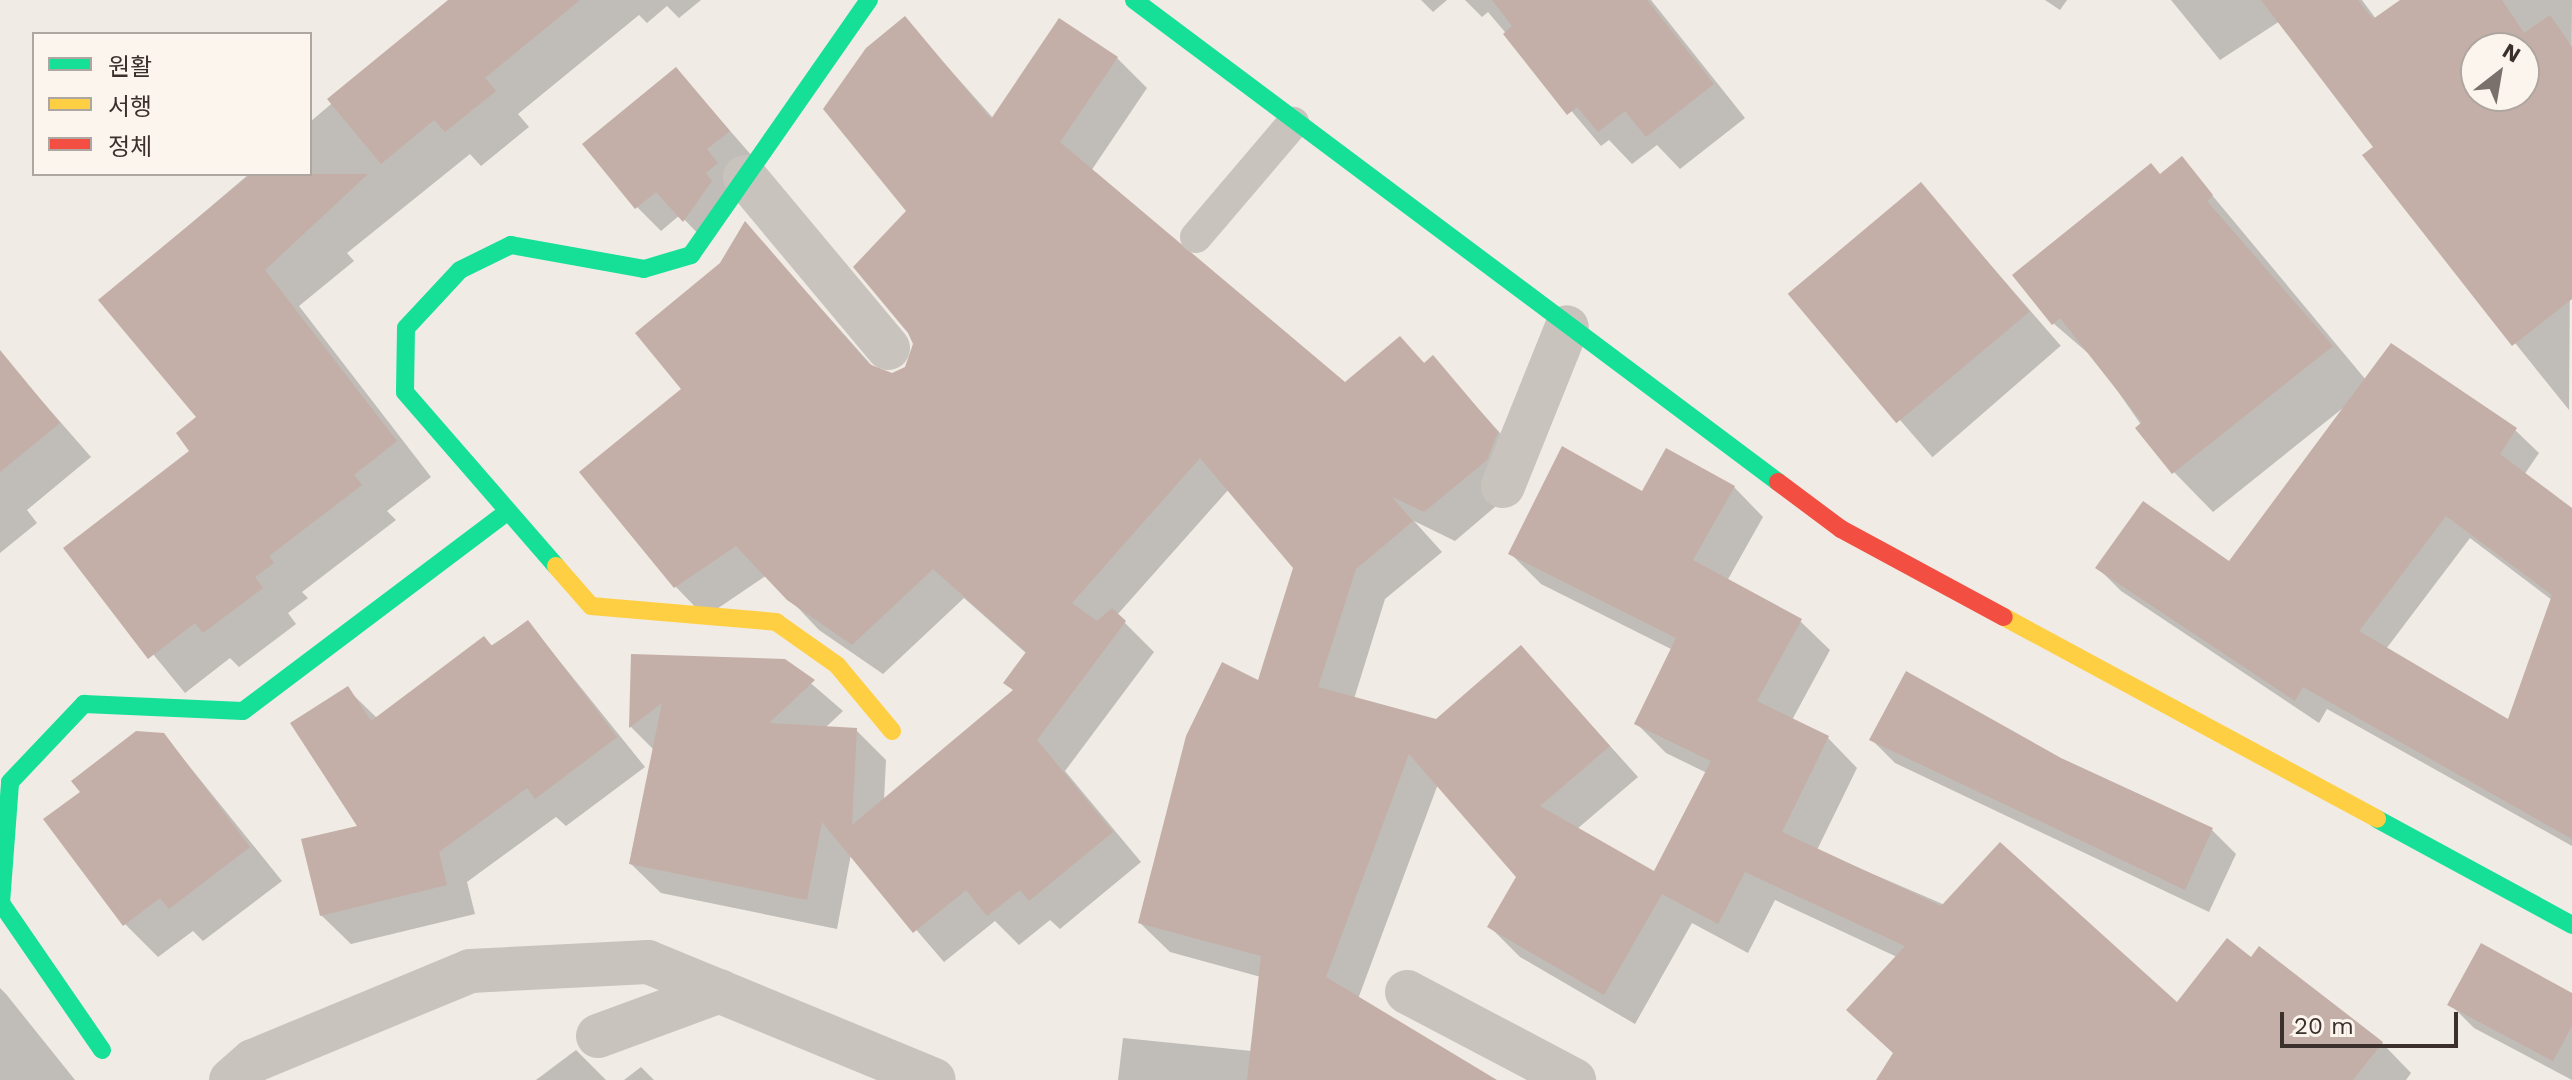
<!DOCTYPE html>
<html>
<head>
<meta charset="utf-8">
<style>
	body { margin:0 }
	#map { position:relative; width:2572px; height:1080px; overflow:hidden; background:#f0ebe5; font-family:"Work Sans","Noto Sans KR",sans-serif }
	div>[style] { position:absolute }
	.shadow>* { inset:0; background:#0003; transform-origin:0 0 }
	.building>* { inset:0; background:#c3afa7; transform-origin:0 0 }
	.lane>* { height:32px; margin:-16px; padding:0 16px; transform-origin:16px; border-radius:16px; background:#c9c3be }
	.street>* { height:44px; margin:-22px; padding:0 22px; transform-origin:22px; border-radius:22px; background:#c9c3be }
	.fast>* { height:18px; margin:-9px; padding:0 9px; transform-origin:9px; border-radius:9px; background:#16e098 }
	.slow>* { height:18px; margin:-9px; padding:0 9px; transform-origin:9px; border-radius:9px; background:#ffcf43 }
	.jam>* { height:18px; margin:-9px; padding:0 9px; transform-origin:9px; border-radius:9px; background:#f24e42 }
	span { translate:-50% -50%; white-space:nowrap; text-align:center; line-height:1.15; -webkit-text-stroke:6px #fbf5ee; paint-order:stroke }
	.legend { position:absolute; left:32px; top:32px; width:280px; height:144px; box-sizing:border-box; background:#fbf5ee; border:2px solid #aea6a0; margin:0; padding:10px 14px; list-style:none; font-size:24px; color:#3b302b }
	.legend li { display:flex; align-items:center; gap:16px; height:40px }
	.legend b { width:40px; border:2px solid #aea6a0 }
	.north { position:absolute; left:2460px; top:32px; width:80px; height:80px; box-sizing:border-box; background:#fbf5ee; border:2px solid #aea6a0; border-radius:50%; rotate:31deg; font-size:22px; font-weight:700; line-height:32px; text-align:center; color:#3b302b }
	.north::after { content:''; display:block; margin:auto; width:28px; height:36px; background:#7a716c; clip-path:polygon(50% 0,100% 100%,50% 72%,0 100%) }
	.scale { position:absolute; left:2280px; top:1012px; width:178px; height:36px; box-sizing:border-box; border:4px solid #3b302b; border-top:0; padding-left:10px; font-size:24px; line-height:28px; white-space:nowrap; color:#3b302b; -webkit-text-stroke:6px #fbf5ee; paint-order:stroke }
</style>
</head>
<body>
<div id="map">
	<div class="shadow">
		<div style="clip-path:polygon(453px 0,701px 0,679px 18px,667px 6px,647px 23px,639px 15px,518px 114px,529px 127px,481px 166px,470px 154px,347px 253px,354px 261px,299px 306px,431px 477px,387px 511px,396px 520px,302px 592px,308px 598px,288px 613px,296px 624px,239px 667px,230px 658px,185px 693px,66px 548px,192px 451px,199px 418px,101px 300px,249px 174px,310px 174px,310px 122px)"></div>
		<div style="clip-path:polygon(1421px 0,1447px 0,1433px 12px)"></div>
		<div style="clip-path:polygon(1465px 0,1651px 0,1745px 118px,1680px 169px,1657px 145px,1632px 164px,1609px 140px,1601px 146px,1488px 12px,1482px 17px)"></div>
		<div style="clip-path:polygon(2045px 0,2067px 0,2060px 10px)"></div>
		<div style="clip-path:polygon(evenodd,2171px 0,2362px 0,2376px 19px,2404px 0,2572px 0,2569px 410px,2365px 156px,2376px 148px,2280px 21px,2220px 60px,2171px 0,2476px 48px,2524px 48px,2524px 96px,2476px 96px,2476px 48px)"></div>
		<div style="clip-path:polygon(905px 19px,993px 118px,1117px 58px,1147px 88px,1091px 171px,1345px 385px,1400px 339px,1425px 364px,1433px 358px,1527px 463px,1516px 489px,1455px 541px,1414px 521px,1442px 552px,1385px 599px,1354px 699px,1437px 721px,1521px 647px,1638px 777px,1577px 829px,1654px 874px,1707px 773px,1666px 753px,1636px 723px,1673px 650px,1541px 584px,1511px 554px,1643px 494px,1734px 487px,1763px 517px,1727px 581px,1800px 621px,1830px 650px,1792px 720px,1828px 738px,1857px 768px,1817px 850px,2178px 1005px,2252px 960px,2382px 1043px,2411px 1073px,2406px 1080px,1879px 1080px,1895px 1054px,1897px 957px,1775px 900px,1748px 953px,1692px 923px,1635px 1024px,1520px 957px,1490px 927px,1519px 877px,1438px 784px,1358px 999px,1491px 1080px,1118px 1080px,1123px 1038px,1252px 1051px,1261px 977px,1170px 952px,1140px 923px,1259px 683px,1296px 568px,1229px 489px,1117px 615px,1154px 652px,1065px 771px,1141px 862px,1060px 929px,1050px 920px,1019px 945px,995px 921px,944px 962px,851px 854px,837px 929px,661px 893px,631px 864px,654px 750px,631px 727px,633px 656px,785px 661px,843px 711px,825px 728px,856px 730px,886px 760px,884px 801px,1015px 691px,1027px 654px,964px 598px,883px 674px,819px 630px,767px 575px,705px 617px,676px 587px,684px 389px,721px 265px,746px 224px,874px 368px,892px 375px,906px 368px,915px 344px)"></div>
		<div style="clip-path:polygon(676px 69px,752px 156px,708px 244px,680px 215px,661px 231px,637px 207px)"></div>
		<div style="clip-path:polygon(evenodd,2182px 159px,2366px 380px,2515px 430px,2539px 453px,2524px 475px,2572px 511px,2572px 846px,2327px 709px,2319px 723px,2121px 591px,2098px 568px,2229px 564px,2343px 408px,2213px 512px,2174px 472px,2096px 360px,2053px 323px,2161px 175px,2182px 159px,2470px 538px,2552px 600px,2509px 722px,2386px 649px,2470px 538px)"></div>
		<div style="left:1921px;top:185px;width:213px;height:170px;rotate:49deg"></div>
		<div style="clip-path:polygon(7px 361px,91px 457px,27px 510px,37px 523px,0 553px,0 366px)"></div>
		<div style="clip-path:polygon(528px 622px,645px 767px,566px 826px,556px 817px,467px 882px,475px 914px,351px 944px,321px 915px,360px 827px,347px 689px,377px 718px)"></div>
		<div style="clip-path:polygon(164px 735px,282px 881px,203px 941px,193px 931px,158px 957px,125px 924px)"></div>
		<div style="clip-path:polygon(1871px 739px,2060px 760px,2212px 830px,2236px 854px,2209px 912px,1895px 763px)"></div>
		<div style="clip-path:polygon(0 988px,6px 994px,75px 1080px,0 1080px)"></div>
		<div style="clip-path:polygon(2572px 995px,2572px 1080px,2474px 1028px,2450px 1004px)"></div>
		<div style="clip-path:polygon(576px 1050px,606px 1080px,536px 1080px)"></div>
		<div style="clip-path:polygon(641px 1067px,654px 1080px,624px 1080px)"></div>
	</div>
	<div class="building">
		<div style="clip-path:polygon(448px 0,580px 0,485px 78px,496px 91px,445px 132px,434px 120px,381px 164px,327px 99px)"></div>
		<div style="clip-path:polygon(1492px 0,1647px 0,1714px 84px,1646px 137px,1625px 111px,1598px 132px,1577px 107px,1567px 115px,1503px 34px,1512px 26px)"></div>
		<div style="clip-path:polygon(evenodd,2261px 0,2358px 0,2373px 19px,2400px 0,2502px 0,2524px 33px,2550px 15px,2572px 47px,2572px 299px,2512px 346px,2362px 155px,2373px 147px,2261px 0,2476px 48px,2524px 48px,2524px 96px,2476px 96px,2476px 48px)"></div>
		<div style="clip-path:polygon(905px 16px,991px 119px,1059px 18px,1118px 57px,1060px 142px,1345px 382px,1400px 336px,1424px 363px,1433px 355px,1498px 432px,1487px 460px,1424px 512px,1391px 496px,1413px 521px,1356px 569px,1318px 687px,1436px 719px,1521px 645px,1610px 746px,1540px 806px,1654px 871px,1711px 761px,1634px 724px,1676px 638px,1508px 554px,1562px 446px,1642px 491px,1666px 448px,1735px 486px,1693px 560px,1802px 619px,1757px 701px,1829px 736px,1782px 832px,1941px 906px,2000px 842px,2177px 1002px,2227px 938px,2251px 957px,2259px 946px,2383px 1042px,2353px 1080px,1876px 1080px,1893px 1053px,1846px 1010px,1905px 946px,1745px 872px,1718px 924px,1662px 894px,1604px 995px,1487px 927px,1516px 877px,1409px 754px,1326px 977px,1497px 1080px,1247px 1080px,1261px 956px,1138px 923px,1186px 736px,1222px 662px,1258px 680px,1293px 568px,1200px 458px,1072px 603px,1097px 621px,1112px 608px,1126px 621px,1037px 740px,1113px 832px,1029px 901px,1020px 890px,987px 916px,966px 890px,913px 933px,822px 822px,807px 900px,629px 864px,662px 703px,629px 728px,631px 654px,785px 659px,815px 680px,769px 723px,857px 728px,852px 825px,1013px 690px,1003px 683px,1026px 652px,933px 569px,852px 645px,787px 600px,736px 546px,674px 588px,579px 472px,681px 389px,635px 333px,720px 263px,745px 221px,869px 364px,892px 373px,905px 367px,913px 344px,908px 333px,853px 267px,906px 211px,823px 109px,866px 48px)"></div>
		<div style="clip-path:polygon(676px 67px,730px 131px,707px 149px,718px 163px,706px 173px,712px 181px,683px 222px,656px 192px,635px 209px,582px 144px)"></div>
		<div style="clip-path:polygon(2182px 156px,2213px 195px,2207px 201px,2333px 346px,2172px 474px,2135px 428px,2142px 422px,2060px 318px,2052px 325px,2012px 275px,2151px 163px,2160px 174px)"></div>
		<div style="clip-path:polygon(251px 174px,368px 174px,265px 270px,397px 441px,354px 475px,362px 485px,269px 556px,274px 563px,255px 577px,263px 588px,203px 633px,195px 623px,148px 659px,63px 548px,189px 451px,176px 433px,196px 417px,98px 300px)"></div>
		<div style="left:1921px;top:182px;width:169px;height:174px;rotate:50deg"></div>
		<div style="clip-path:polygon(evenodd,2391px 343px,2517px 428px,2500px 454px,2572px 508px,2572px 839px,2303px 687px,2295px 701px,2095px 568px,2143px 501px,2229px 561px,2391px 343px,2446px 516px,2552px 595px,2508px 719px,2359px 631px,2446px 516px)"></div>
		<div style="clip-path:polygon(0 350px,60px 423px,0 472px)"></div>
		<div style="clip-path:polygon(528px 620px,617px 737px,535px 799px,527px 788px,439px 852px,447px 885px,320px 916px,301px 839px,357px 826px,290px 723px,348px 686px,371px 721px,484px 636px,492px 646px)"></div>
		<div style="clip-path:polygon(1906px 671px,2061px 758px,2213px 828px,2185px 890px,1869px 740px)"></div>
		<div style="clip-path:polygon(136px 731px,164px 733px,250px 847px,169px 909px,160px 898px,123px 926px,43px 819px,80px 792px,71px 781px)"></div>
		<div style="clip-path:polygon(2481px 943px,2572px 993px,2572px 1026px,2553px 1061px,2447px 1005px)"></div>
	</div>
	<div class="lane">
		<div style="left:1196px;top:237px;width:150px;rotate:-49.6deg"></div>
	</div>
	<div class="street">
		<div style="left:745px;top:177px;width:223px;rotate:50.1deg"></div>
		<div style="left:1503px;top:486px;width:171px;rotate:-68.1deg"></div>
		<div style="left:1407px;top:992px;width:189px;rotate:27.8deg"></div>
		<div style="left:598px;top:1036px;width:130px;rotate:-20.2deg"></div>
		<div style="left:231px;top:1080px;width:29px;rotate:-41deg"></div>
		<div style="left:253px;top:1061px;width:235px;rotate:-22.5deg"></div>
		<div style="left:470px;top:971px;width:178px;rotate:-2.9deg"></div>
		<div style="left:648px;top:962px;width:309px;rotate:22.4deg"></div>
	</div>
	<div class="fast">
		<div style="left:1134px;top:0;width:804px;rotate:36.81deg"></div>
		<div style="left:556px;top:566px;width:230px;rotate:-131deg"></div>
		<div style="left:405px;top:392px;width:64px;rotate:-89.1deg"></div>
		<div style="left:406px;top:328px;width:79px;rotate:-47deg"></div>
		<div style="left:460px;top:270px;width:57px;rotate:-26.1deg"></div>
		<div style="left:511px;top:245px;width:135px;rotate:10.2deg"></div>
		<div style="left:644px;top:269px;width:49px;rotate:-16.6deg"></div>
		<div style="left:691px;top:255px;width:311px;rotate:-55.1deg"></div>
		<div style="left:2377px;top:819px;width:222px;rotate:28.5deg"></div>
		<div style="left:102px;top:1050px;width:178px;rotate:-124.5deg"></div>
		<div style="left:1px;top:903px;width:121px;rotate:-85.7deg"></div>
		<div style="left:10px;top:782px;width:108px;rotate:-46.5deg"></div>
		<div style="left:84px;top:704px;width:159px;rotate:2.5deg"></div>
		<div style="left:243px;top:711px;width:332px;rotate:-37deg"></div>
	</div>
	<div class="slow">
		<div style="left:556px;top:566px;width:53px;rotate:48.8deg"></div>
		<div style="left:591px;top:606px;width:186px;rotate:4.9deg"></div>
		<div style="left:776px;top:622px;width:75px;rotate:35.2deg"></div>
		<div style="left:837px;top:665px;width:86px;rotate:50.2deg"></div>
		<div style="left:2004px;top:617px;width:424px;rotate:28.4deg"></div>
	</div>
	<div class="jam">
		<div style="left:1778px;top:482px;width:79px;rotate:36.7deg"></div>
		<div style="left:1841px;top:529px;width:185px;rotate:28.4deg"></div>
	</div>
	<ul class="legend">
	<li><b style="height:10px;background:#16e098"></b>원활</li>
	<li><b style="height:10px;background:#ffcf43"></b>서행</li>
	<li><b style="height:10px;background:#f24e42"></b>정체</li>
	</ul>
	<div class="north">N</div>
	<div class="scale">20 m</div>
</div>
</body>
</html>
